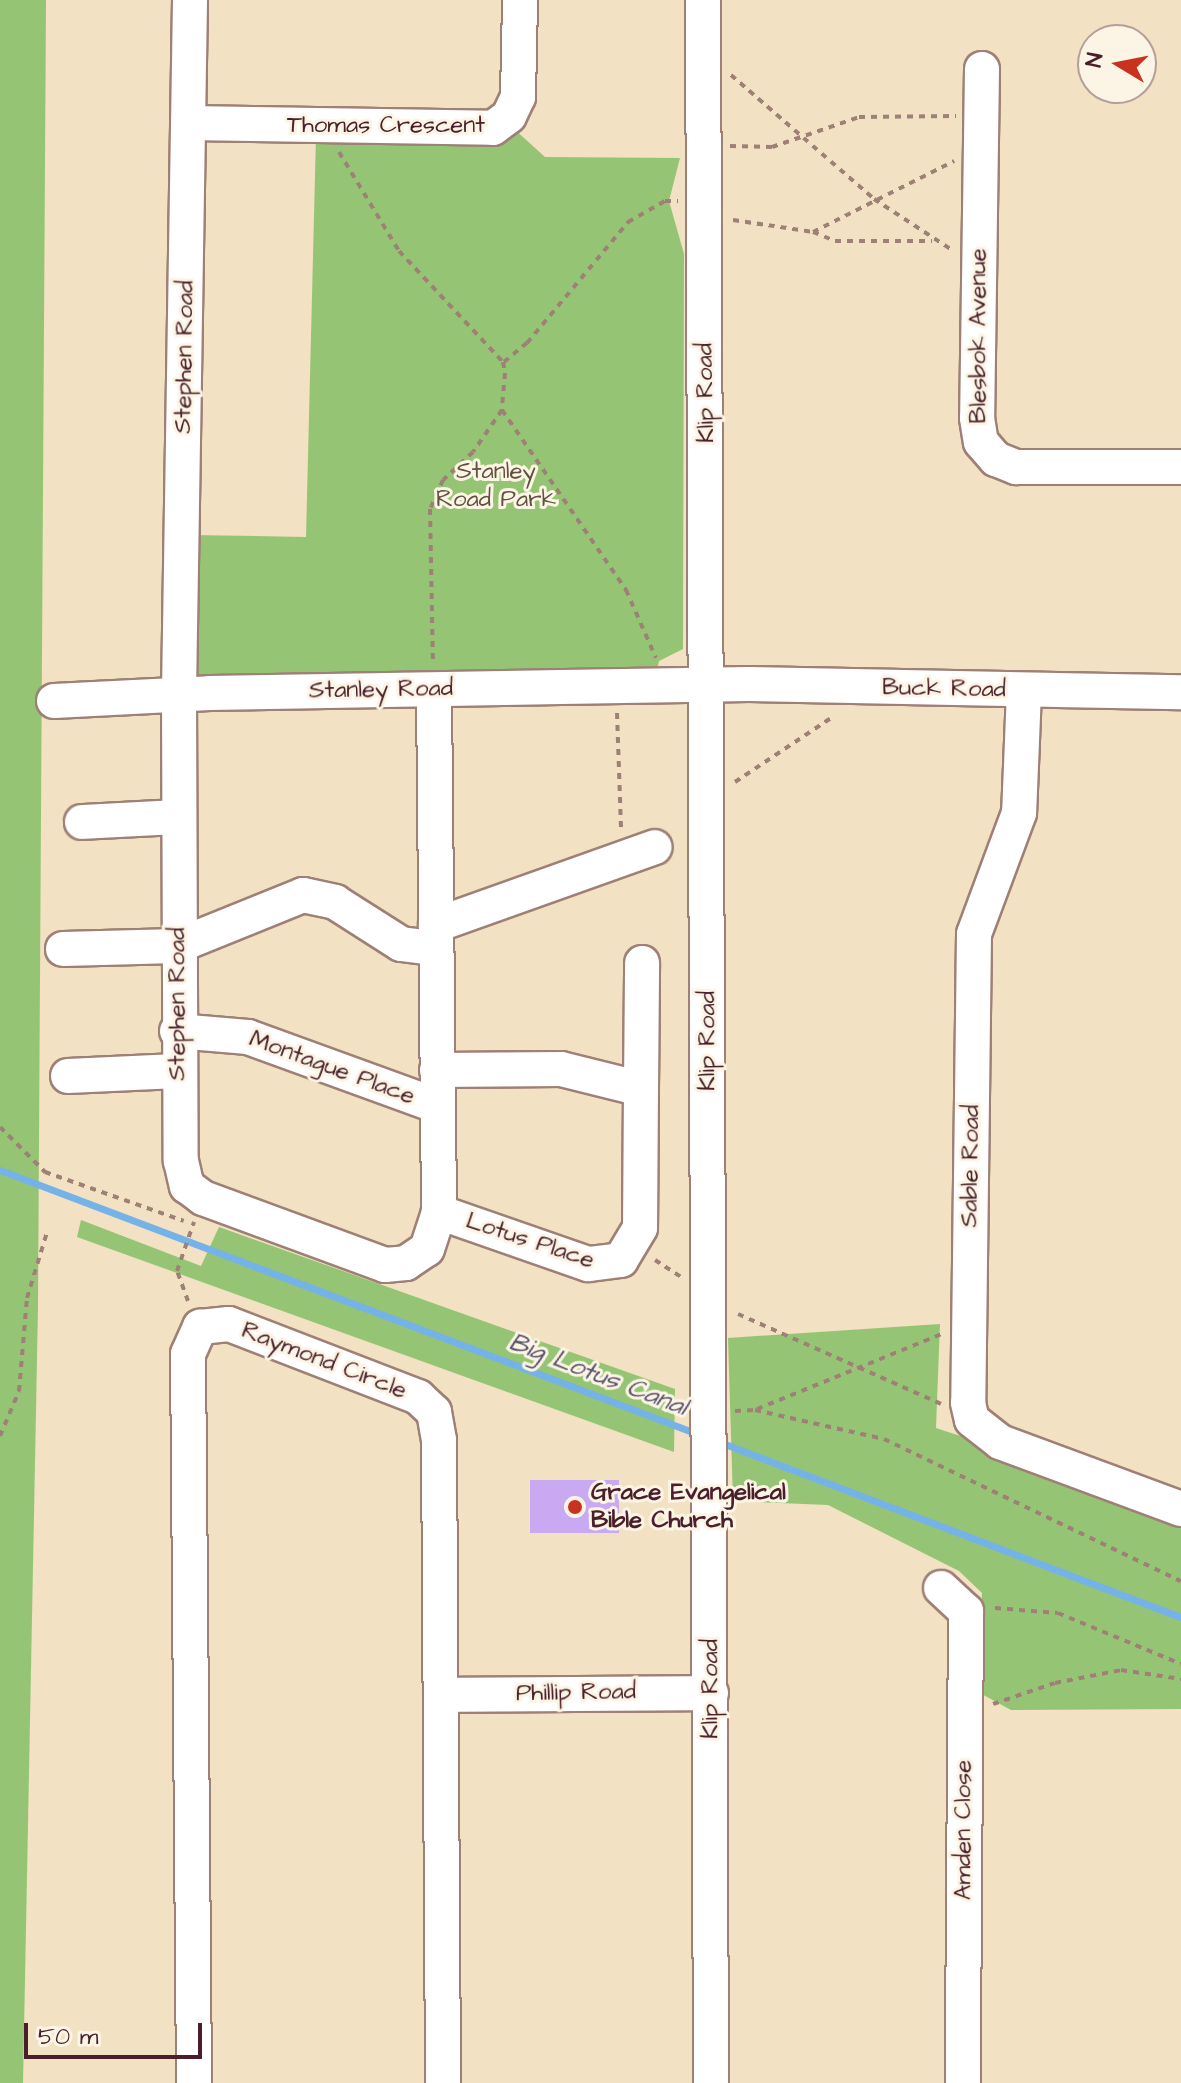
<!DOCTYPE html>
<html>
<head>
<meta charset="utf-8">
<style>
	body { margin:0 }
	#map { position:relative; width:1181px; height:2083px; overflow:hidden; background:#f2e1c2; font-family:"Architects Daughter",sans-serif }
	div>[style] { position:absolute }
	.green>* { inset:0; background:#95c574 }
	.stream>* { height:7px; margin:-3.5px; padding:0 3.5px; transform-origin:3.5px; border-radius:3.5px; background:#75b2e7 }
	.building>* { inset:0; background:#c9a9f1; transform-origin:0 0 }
	.path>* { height:4px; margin-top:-2px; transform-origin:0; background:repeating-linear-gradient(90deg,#9e8076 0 6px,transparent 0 12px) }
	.roads { filter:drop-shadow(2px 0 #9e8076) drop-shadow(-2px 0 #9e8076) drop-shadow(0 2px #9e8076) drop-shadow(0 -2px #9e8076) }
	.minor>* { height:34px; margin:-17px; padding:0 17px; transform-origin:17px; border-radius:17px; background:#fff }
	.dots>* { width:22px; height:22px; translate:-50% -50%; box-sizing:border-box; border:4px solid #fcf5e5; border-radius:50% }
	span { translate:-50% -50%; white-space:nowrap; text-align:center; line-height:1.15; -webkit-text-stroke:6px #fcf5e5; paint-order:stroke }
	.street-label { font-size:24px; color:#4a1f2b }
	.park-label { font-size:24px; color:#605141 }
	.poi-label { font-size:24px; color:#4a1f2b; font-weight:700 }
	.left { translate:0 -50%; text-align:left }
	.water-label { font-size:26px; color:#59526d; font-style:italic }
	.north { position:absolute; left:1077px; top:24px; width:80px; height:80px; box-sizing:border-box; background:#fcf5e5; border:2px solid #b59f9b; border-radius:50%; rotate:280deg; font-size:22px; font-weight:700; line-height:32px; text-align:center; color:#4a1f2b }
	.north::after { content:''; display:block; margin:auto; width:28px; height:36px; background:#c8321e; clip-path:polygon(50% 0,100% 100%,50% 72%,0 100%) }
	.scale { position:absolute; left:24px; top:2023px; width:178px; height:36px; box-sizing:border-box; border:4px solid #4a1f2b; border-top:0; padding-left:10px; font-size:24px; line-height:28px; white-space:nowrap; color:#4a1f2b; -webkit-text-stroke:6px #fcf5e5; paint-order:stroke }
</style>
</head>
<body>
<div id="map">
	<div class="green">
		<div style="clip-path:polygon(0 0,46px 0,38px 1307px,23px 2083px,0 2083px)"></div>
		<div style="clip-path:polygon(513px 128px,545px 157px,680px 158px,669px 201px,684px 254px,683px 649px,659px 661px,657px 670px,204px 680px,194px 671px,192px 535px,306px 537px,316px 135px)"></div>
		<div style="clip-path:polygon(81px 1220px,201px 1266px,219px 1227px,675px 1389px,674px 1452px,77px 1237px)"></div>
		<div style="clip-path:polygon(940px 1324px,936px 1428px,1181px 1509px,1181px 1709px,1011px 1710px,978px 1692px,982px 1593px,959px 1571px,828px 1505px,733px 1501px,728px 1338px)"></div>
	</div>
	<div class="stream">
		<div style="left:0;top:1170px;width:746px;rotate:20.72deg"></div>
		<div style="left:717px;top:1441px;width:496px;rotate:20.8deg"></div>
	</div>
	<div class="building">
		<div style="left:619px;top:1480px;width:53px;height:89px;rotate:90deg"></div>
	</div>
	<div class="path">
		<div style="left:731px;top:75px;width:189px;rotate:40.9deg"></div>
		<div style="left:874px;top:199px;width:93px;rotate:33.2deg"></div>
		<div style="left:730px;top:146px;width:42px;rotate:1.4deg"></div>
		<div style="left:772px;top:147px;width:92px;rotate:-19deg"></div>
		<div style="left:859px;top:117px;width:97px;rotate:-0.6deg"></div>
		<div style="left:339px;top:152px;width:116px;rotate:58.8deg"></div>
		<div style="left:399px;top:251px;width:152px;rotate:46.9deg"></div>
		<div style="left:503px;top:362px;width:11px;rotate:80deg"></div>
		<div style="left:505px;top:373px;width:37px;rotate:95deg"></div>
		<div style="left:502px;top:410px;width:51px;rotate:124.6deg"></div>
		<div style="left:473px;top:452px;width:41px;rotate:137deg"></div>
		<div style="left:443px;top:480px;width:32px;rotate:114deg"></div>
		<div style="left:430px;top:509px;width:154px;rotate:88.9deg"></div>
		<div style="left:733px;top:220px;width:81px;rotate:8.5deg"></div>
		<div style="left:813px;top:232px;width:158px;rotate:-26.7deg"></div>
		<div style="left:813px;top:232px;width:24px;rotate:22deg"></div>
		<div style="left:835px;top:241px;width:97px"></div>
		<div style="left:504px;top:362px;width:30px;rotate:-40deg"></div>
		<div style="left:527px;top:343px;width:158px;rotate:-50.1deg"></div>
		<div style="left:628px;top:222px;width:43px;rotate:-29.6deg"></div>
		<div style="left:665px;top:201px;width:13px"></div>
		<div style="left:502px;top:410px;width:219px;rotate:55.4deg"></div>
		<div style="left:626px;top:590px;width:74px;rotate:66.2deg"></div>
		<div style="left:617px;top:713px;width:115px;rotate:88deg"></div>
		<div style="left:735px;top:782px;width:119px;rotate:-33.7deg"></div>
		<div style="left:0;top:1127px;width:64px;rotate:45deg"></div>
		<div style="left:45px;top:1172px;width:147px;rotate:19.4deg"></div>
		<div style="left:655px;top:1260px;width:31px;rotate:33deg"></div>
		<div style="left:188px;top:1301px;width:32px;rotate:-110deg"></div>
		<div style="left:177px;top:1271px;width:52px;rotate:-70.9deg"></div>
		<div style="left:738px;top:1314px;width:222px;rotate:23.9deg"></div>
		<div style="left:757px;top:1409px;width:200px;rotate:-22.1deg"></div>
		<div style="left:735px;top:1411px;width:20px;rotate:-3deg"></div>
		<div style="left:755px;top:1410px;width:132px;rotate:12.7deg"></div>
		<div style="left:884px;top:1439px;width:329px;rotate:25.6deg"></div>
		<div style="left:0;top:1436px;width:49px;rotate:-67.1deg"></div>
		<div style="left:19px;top:1391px;width:93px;rotate:-85.1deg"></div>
		<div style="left:27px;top:1298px;width:69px;rotate:-73.1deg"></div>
		<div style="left:995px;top:1608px;width:63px;rotate:4.5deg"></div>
		<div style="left:1058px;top:1613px;width:133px;rotate:22.5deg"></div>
		<div style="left:993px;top:1704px;width:65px;rotate:-18.7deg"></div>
		<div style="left:1055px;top:1683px;width:67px;rotate:-11.1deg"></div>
		<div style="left:1121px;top:1670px;width:61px;rotate:8.5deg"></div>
	</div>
	<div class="roads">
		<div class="minor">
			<div style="left:190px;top:0;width:695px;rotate:90.91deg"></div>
			<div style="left:179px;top:695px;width:466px;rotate:89.8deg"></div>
			<div style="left:181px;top:1161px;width:26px;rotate:77deg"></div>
			<div style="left:187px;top:1186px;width:20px;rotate:37deg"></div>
			<div style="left:203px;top:1198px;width:194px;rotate:20.2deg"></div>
			<div style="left:385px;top:1265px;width:21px;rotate:-5deg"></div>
			<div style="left:406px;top:1263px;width:25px;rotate:-34deg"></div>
			<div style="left:427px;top:1249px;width:39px;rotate:-72deg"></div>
			<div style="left:439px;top:1212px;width:522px;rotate:-90.55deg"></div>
			<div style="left:703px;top:0;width:2083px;rotate:89.78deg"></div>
			<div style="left:982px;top:69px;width:349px;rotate:90.8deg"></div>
			<div style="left:977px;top:418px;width:24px;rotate:81deg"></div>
			<div style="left:981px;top:442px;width:23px;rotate:49deg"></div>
			<div style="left:996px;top:459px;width:22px;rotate:22deg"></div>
			<div style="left:1016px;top:467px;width:165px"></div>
			<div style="left:188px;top:123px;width:305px;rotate:0.9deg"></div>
			<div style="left:493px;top:128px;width:20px;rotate:-37deg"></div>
			<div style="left:509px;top:116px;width:21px;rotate:-65deg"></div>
			<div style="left:518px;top:97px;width:97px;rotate:-88.8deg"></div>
			<div style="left:1024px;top:691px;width:122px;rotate:92.3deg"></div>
			<div style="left:1019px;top:813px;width:129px;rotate:110.4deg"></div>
			<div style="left:974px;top:934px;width:469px;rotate:90.7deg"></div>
			<div style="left:968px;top:1403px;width:17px;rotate:77deg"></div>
			<div style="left:972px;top:1420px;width:36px;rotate:38deg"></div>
			<div style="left:1000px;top:1442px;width:193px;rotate:20.3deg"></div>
			<div style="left:54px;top:701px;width:156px;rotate:-2.9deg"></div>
			<div style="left:210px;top:693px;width:539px;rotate:-0.96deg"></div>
			<div style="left:749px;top:684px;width:432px;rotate:1.1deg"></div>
			<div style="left:82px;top:822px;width:97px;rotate:-3deg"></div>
			<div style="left:436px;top:925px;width:232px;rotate:-19.6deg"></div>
			<div style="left:63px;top:949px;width:114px;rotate:-1.5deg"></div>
			<div style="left:177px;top:946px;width:136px;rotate:-22deg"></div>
			<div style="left:303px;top:895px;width:33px;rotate:12deg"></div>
			<div style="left:335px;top:902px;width:78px;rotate:32.5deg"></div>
			<div style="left:401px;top:944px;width:35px;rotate:7deg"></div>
			<div style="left:177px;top:1031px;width:71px;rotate:4.8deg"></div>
			<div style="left:248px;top:1037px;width:202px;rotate:20deg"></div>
			<div style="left:437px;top:1070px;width:124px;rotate:-0.5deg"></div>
			<div style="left:561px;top:1069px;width:82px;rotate:14deg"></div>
			<div style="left:641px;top:1089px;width:139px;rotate:90.4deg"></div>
			<div style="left:640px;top:1228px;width:37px;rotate:121deg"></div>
			<div style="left:621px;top:1260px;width:33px;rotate:173deg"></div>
			<div style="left:588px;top:1264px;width:158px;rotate:-160.8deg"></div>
			<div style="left:68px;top:1076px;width:109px;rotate:-2.6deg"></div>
			<div style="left:641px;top:1089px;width:126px;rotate:-89.5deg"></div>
			<div style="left:941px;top:1588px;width:34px;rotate:43deg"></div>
			<div style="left:966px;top:1611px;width:472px;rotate:90.4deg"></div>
			<div style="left:441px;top:1695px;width:270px;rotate:-0.4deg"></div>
			<div style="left:194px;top:2083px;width:729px;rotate:-90.47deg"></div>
			<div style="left:188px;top:1354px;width:30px;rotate:-66deg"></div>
			<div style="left:200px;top:1327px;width:29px;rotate:-6deg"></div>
			<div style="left:229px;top:1324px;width:203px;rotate:21.1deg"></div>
			<div style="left:418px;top:1397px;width:22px;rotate:43deg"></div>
			<div style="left:434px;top:1412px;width:28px;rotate:80deg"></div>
			<div style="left:439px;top:1440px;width:643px;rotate:89.64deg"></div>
		</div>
	</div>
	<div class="dots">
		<div style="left:575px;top:1507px;background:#c8321e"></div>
	</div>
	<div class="street-label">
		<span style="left:386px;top:126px">Thomas Crescent</span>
		<span style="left:979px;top:336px;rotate:-90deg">Blesbok Avenue</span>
		<span style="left:185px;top:357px;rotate:-89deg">Stephen Road</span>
		<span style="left:706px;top:393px;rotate:-91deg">Klip Road</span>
		<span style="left:944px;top:689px;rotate:1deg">Buck Road</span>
		<span style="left:381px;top:690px;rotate:-1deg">Stanley Road</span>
		<span style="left:178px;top:1004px;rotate:-90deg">Stephen Road</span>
		<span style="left:708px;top:1041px;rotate:-90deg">Klip Road</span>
		<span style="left:332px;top:1068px;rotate:20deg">Montague Place</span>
		<span style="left:971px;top:1166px;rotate:-89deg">Sable Road</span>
		<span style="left:530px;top:1241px;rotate:18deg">Lotus Place</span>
		<span style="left:324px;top:1361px;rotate:21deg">Raymond Circle</span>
		<span style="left:711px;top:1689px;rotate:-90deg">Klip Road</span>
		<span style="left:576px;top:1693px;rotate:-1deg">Phillip Road</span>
		<span style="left:964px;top:1830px;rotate:-90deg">Amden Close</span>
	</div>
	<div class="park-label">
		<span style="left:496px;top:486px">Stanley<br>Road Park</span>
	</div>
	<div class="poi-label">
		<span class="left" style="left:591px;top:1507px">Grace Evangelical<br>Bible Church</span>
	</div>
	<div class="water-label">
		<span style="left:598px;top:1375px;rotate:21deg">Big Lotus Canal</span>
	</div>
	<div class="north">N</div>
	<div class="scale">50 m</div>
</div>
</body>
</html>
